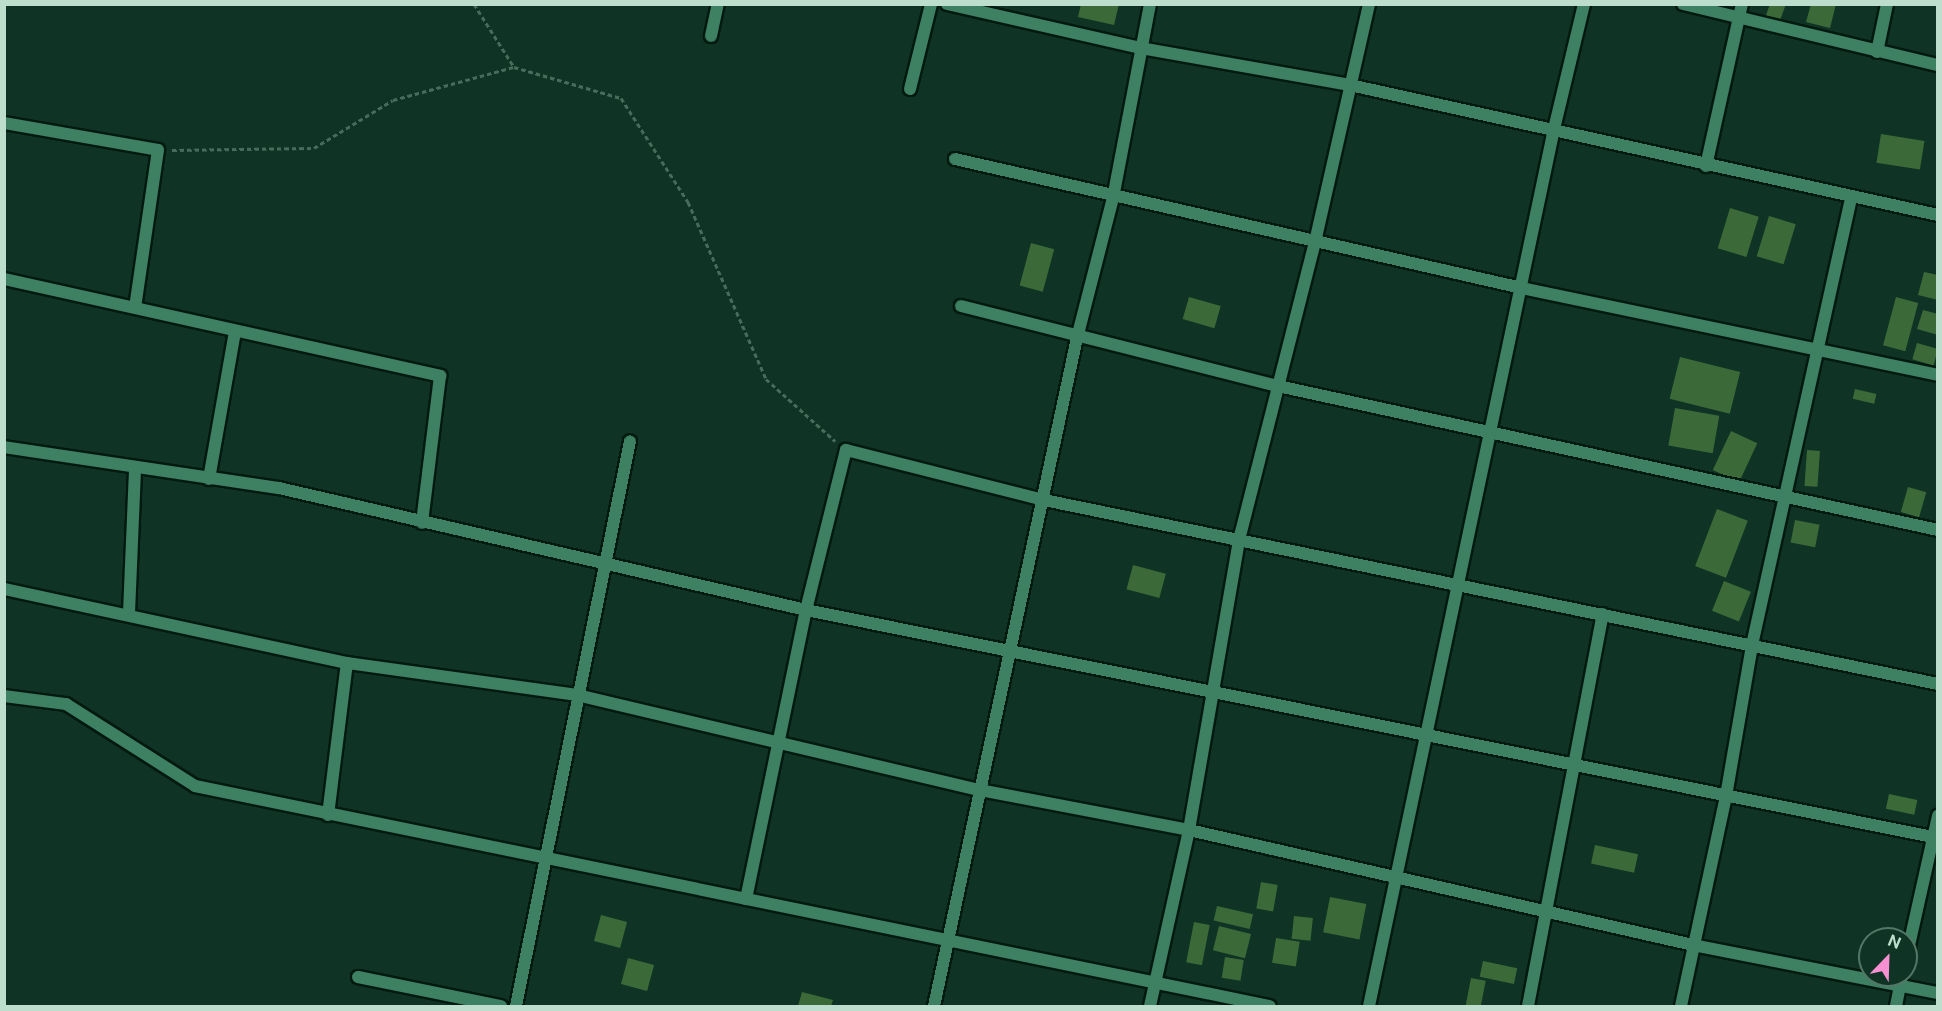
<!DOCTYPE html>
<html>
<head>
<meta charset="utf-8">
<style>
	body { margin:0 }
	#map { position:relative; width:1942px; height:1011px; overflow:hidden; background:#0f3324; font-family:"Public Sans",sans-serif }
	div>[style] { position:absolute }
	.building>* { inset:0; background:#3b6a38; transform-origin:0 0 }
	.path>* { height:3px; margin-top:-1.5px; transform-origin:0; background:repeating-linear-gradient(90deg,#496b5c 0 4.5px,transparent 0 7.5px) }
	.roads { filter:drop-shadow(2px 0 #041910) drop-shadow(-2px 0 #041910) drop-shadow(0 2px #041910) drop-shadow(0 -2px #041910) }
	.street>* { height:12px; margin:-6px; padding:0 6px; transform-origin:6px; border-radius:6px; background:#3d8062 }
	span { translate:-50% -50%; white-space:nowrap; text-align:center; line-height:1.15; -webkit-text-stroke:5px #0f3324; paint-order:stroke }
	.frame { position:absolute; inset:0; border:6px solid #bedecd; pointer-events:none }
	.north { position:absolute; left:1858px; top:927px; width:60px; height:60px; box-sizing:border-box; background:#0f3324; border:2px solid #557768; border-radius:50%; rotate:23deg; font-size:16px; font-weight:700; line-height:24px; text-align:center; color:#bedecd }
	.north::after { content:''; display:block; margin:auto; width:21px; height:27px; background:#f690d0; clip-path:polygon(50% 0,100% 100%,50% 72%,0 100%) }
</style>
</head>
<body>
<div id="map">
	<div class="building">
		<div style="clip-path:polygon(1081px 4px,1119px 4px,1114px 25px,1078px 17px)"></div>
		<div style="clip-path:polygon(1770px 4px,1786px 4px,1779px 23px,1765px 18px)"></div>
		<div style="clip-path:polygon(1811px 4px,1836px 4px,1830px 28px,1806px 22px)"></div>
		<div style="left:1881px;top:134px;width:44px;height:29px;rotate:9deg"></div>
		<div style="left:1730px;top:208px;width:30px;height:42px;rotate:17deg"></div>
		<div style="left:1769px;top:216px;width:28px;height:42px;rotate:17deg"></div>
		<div style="left:1031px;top:243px;width:24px;height:44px;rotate:15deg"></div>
		<div style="clip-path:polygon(1924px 272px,1938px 275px,1938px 300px,1918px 295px)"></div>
		<div style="left:1189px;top:297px;width:33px;height:23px;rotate:16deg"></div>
		<div style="left:1896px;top:297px;width:23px;height:50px;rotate:15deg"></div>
		<div style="clip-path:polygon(1923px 310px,1938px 314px,1938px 335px,1917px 329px)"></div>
		<div style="left:1917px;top:343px;width:22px;height:17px;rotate:16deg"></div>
		<div style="left:1680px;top:357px;width:62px;height:43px;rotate:14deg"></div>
		<div style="left:1855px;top:389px;width:22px;height:10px;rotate:13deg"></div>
		<div style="left:1675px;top:408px;width:45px;height:38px;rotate:10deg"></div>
		<div style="left:1731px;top:431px;width:29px;height:43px;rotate:25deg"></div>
		<div style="left:1807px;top:450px;width:13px;height:36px;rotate:4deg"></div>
		<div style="left:1908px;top:487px;width:19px;height:26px;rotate:16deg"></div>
		<div style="left:1717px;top:509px;width:33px;height:61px;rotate:21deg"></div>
		<div style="left:1795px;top:520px;width:25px;height:23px;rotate:11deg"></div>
		<div style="left:1133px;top:565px;width:34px;height:25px;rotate:15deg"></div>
		<div style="left:1724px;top:581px;width:29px;height:32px;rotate:22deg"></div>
		<div style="left:1889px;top:794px;width:29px;height:15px;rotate:12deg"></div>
		<div style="left:1595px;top:845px;width:44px;height:19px;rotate:12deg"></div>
		<div style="left:1261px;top:882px;width:17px;height:27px;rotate:10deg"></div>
		<div style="left:1330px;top:897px;width:37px;height:36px;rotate:11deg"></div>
		<div style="left:1217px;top:906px;width:37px;height:15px;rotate:13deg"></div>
		<div style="left:601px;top:915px;width:27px;height:27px;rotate:15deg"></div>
		<div style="left:1294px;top:916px;width:19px;height:23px;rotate:6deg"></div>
		<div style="left:1194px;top:922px;width:16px;height:41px;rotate:11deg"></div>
		<div style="left:1219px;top:926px;width:33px;height:25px;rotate:14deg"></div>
		<div style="left:1276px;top:938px;width:24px;height:25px;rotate:9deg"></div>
		<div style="left:1225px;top:957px;width:19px;height:21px;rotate:9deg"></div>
		<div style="left:628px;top:958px;width:27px;height:27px;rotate:15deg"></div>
		<div style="left:1483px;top:961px;width:35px;height:16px;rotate:12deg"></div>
		<div style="left:1471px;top:978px;width:15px;height:29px;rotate:11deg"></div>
		<div style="clip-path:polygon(802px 992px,833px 1000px,831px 1006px,798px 1006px)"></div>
	</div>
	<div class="path">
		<div style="left:474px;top:4px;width:75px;rotate:57.6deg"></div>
		<div style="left:172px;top:150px;width:142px;rotate:-0.8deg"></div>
		<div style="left:314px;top:148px;width:92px;rotate:-31.3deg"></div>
		<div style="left:393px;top:100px;width:125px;rotate:-15.3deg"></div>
		<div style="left:514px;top:67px;width:111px;rotate:16.2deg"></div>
		<div style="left:621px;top:98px;width:124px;rotate:57.2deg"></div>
		<div style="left:688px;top:202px;width:193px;rotate:66.2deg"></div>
		<div style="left:766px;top:379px;width:93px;rotate:41.9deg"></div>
	</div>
	<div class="roads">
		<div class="street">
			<div style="left:947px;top:4px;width:198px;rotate:12.8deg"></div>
			<div style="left:1140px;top:48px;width:213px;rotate:10deg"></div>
			<div style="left:1350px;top:85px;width:602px;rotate:12.47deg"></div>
			<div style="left:1683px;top:4px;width:262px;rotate:13.5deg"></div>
			<div style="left:711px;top:36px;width:33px;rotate:-78deg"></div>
			<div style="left:1877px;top:52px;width:49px;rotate:-78.2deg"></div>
			<div style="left:910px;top:89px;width:88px;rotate:-76.1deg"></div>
			<div style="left:4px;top:123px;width:156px;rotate:9.9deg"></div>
			<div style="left:158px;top:150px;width:159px;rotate:98.3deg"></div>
			<div style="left:955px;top:159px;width:581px;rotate:12.82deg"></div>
			<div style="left:1522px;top:288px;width:425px;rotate:11.8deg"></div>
			<div style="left:1706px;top:166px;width:166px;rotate:-77.5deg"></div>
			<div style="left:4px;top:279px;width:447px;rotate:12.5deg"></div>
			<div style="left:440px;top:376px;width:148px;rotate:97deg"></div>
			<div style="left:961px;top:306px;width:327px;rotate:14.2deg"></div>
			<div style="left:1278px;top:386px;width:676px;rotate:12.31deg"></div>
			<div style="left:4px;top:447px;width:278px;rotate:8.5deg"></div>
			<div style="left:279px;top:488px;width:541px;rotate:13.03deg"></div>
			<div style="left:806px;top:610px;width:1155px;rotate:11.39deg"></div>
			<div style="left:209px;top:479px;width:150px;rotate:-80deg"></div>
			<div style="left:4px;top:589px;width:351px;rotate:12.2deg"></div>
			<div style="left:347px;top:663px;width:232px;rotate:7.9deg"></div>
			<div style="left:577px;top:695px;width:414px;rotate:13.3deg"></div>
			<div style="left:980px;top:790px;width:213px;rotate:10.8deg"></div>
			<div style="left:1189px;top:830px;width:517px;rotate:12.85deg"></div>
			<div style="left:1693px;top:945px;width:250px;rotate:11.1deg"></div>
			<div style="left:129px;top:613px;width:145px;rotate:-87.6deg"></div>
			<div style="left:4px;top:696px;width:63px;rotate:7.4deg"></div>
			<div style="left:66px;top:704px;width:153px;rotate:32.4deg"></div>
			<div style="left:195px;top:786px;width:1097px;rotate:11.57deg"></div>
			<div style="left:328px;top:815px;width:153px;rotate:-82.9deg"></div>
			<div style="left:746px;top:899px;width:295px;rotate:-78.3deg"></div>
			<div style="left:806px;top:610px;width:165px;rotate:-76deg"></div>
			<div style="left:846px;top:450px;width:204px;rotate:14.2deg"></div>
			<div style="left:1044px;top:500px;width:913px;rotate:11.63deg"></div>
			<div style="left:1906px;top:959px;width:147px;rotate:-77.4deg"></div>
			<div style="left:358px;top:977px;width:146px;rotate:11.5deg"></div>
			<div style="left:516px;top:1006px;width:576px;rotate:-78.59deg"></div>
			<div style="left:934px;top:1006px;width:683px;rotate:-77.92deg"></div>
			<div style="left:1077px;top:338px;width:145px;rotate:-75.6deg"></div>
			<div style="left:1113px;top:198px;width:197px;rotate:-79.2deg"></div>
			<div style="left:1150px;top:1006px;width:180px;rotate:-77.5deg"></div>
			<div style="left:1189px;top:830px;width:294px;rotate:-80.2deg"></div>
			<div style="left:1239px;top:540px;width:308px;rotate:-75.7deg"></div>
			<div style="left:1315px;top:242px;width:244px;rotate:-77.2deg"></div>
			<div style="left:1369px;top:1006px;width:896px;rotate:-78.09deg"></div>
			<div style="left:1554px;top:129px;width:129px;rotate:-76.5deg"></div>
			<div style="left:1528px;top:1006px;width:399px;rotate:-79.2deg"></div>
			<div style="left:1681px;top:1006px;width:215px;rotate:-77.9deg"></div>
			<div style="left:1726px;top:796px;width:153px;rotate:-80.2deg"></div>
			<div style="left:1752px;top:645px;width:457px;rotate:-77.5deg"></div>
			<div style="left:1896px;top:1006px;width:32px;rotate:-79deg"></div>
		</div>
	</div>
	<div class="frame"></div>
	<div class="north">N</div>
</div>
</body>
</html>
